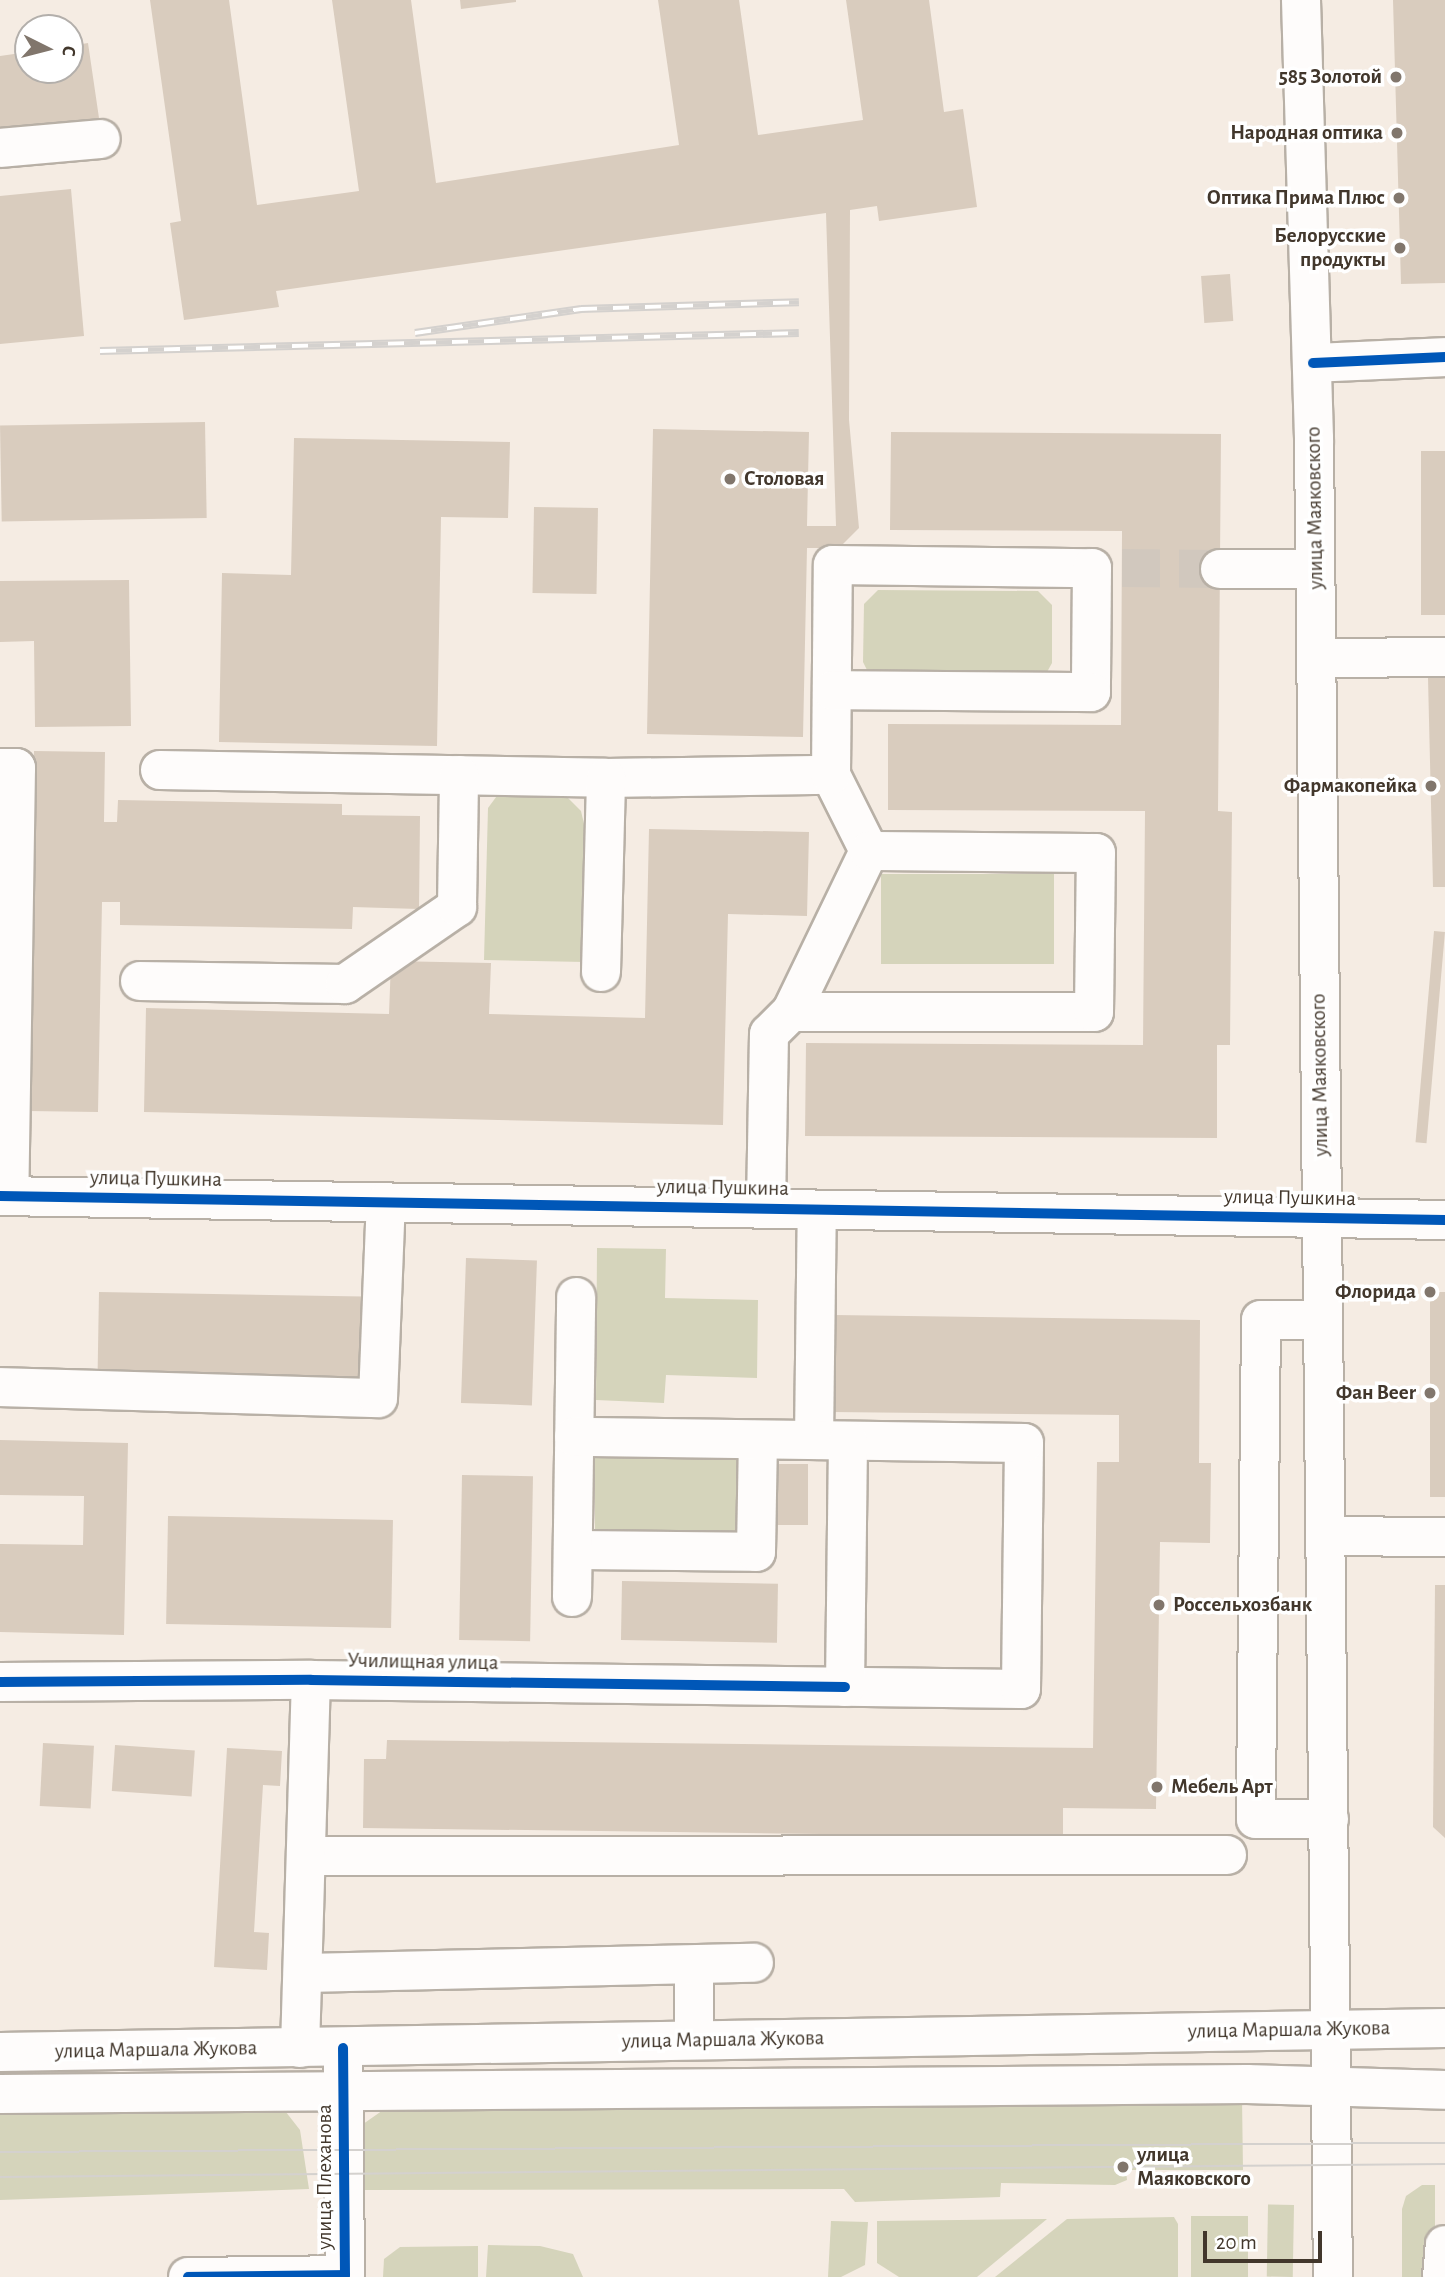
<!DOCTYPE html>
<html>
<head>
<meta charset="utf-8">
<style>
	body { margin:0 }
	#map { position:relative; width:1445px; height:2277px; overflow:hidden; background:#f5ece3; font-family:"Alegreya Sans",sans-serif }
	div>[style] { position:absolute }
	.green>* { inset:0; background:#d5d4bb; transform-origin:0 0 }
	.building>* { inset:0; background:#d9ccbe; transform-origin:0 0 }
	.minor-tunnel>* { height:38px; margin-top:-19px; transform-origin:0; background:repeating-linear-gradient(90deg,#d1c8be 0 38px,transparent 0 57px) }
	.roads { filter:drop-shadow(2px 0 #b8b0a6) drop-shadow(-2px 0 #b8b0a6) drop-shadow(0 2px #b8b0a6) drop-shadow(0 -2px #b8b0a6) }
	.minor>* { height:38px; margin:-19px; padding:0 19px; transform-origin:19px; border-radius:19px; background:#fefcfb }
	.major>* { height:38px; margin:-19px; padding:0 19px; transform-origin:19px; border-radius:19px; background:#fefcfb }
	.tram>* { height:2px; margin:-1px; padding:0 1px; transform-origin:1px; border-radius:1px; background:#d4d1ce }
	.rail>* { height:8px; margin-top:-4px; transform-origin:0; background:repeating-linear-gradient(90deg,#fff 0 16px,#d4d1ce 0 32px); box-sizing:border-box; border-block:2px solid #d4d1ce }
	.cycleway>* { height:10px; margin:-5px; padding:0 5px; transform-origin:5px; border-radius:5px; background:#0057b8 }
	.dots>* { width:19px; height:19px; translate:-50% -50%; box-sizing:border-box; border:4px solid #fff; border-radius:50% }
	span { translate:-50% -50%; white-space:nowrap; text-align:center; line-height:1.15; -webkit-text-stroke:7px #fff; paint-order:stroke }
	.poi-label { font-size:21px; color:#42372c; font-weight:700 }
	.right { translate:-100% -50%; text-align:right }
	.left { translate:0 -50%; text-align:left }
	.street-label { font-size:21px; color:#42372c }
	.north { position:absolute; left:14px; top:14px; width:70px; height:70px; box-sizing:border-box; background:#fff; border:2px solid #b3afab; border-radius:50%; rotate:96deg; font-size:19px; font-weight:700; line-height:28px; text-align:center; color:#42372c }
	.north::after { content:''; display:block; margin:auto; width:24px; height:32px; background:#81766c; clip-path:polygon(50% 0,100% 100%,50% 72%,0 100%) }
	.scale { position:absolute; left:1203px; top:2231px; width:119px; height:32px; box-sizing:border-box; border:4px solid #42372c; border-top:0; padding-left:9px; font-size:21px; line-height:24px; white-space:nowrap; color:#42372c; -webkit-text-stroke:5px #fff; paint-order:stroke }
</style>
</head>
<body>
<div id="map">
	<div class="green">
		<div style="clip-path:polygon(878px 590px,1038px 591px,1052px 605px,1052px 663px,1047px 672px,868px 672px,863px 662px,864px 604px)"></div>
		<div style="clip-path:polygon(502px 789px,560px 790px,581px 811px,587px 837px,585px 962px,484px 960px,488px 808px)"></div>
		<div style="left:881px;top:874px;width:173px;height:90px"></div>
		<div style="clip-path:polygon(597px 1248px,666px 1249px,665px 1298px,758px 1300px,757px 1378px,666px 1375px,664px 1403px,596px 1400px)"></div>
		<div style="left:595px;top:1450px;width:148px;height:81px"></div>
		<div style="clip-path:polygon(1242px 2098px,1243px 2170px,1126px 2170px,1127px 2180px,1115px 2185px,1001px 2183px,1000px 2197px,855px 2202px,844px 2189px,361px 2190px,356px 2129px,386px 2108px)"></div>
		<div style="clip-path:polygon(282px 2107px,300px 2130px,309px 2189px,0 2200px,0 2110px)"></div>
		<div style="clip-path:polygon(1422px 2185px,1435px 2185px,1435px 2277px,1402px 2277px,1402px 2209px,1406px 2196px)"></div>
		<div style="left:1294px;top:2205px;width:72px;height:26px;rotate:91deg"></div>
		<div style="left:1191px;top:2216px;width:57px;height:61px"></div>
		<div style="clip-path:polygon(1174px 2217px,1178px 2224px,1178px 2277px,995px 2277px,1067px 2219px)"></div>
		<div style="clip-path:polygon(1047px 2219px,977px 2277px,899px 2277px,877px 2263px,877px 2221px)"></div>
		<div style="clip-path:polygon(831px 2221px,868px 2222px,865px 2265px,841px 2277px,828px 2277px)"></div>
		<div style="clip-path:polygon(488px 2245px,540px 2246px,573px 2254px,583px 2277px,486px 2277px)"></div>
		<div style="clip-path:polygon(478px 2246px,478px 2277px,383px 2277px,384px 2259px,400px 2247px)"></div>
	</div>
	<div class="building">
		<div style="clip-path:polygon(150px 0,229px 0,257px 205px,359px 191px,332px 0,411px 0,436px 183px,679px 145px,658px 0,739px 0,758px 135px,863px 120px,846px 0,929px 0,944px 112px,963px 109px,977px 207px,879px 221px,877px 206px,850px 210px,849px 420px,859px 528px,839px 548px,807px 548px,803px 737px,647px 734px,653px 429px,809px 432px,807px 526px,836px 526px,826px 213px,276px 291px,279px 307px,184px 320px,170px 223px,181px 221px)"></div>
		<div style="clip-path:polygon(460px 0,516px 0,516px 2px,461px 9px)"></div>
		<div style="clip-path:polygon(1393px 0,1445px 0,1445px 283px,1401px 284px)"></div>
		<div style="clip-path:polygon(88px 43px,99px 118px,0 132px,0 56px,28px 52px,28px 70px,70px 70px,70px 46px)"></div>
		<div style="clip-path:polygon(71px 189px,84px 336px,0 344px,0 196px)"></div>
		<div style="left:1230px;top:274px;width:47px;height:29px;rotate:86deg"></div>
		<div style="left:205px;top:422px;width:96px;height:205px;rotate:89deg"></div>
		<div style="clip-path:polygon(891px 432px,1221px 434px,1218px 811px,1232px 812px,1230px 1045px,1217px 1045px,1217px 1138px,805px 1136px,806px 1043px,1143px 1045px,1145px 811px,888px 810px,888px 724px,1121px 725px,1122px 531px,890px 530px)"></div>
		<div style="clip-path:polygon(294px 438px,510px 442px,508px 518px,441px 517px,437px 746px,219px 742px,222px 573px,291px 575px)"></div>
		<div style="left:1421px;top:451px;width:24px;height:164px"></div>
		<div style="left:534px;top:507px;width:64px;height:86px;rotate:1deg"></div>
		<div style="clip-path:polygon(129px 580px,131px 726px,35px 727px,34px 641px,0 642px,0 581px)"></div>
		<div style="clip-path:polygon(1428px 678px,1445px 678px,1445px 887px,1433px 887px)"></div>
		<div style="clip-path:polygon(34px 751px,105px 752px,104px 822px,117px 822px,118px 800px,342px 804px,342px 815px,420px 816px,419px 909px,353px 907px,352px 929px,120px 925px,120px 902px,102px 902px,98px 1112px,28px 1111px)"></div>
		<div style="clip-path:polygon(649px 829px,809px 832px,807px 916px,728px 914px,723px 1125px,144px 1112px,146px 1008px,389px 1014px,391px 961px,491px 963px,489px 1014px,645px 1018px)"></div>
		<div style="left:1434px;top:931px;width:11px;height:212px;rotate:5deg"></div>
		<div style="left:466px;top:1258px;width:71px;height:145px;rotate:2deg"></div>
		<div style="left:99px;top:1292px;width:264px;height:83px;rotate:1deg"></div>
		<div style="left:1430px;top:1292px;width:15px;height:205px"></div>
		<div style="clip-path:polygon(834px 1315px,1200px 1320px,1199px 1463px,1211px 1463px,1210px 1543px,1160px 1542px,1156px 1809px,1063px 1808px,1063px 1837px,363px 1828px,364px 1759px,386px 1759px,387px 1740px,1093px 1748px,1097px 1462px,1119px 1462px,1119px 1415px,832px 1412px)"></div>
		<div style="clip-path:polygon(0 1440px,128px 1443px,124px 1635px,0 1632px,0 1544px,83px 1545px,84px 1496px,0 1495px)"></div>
		<div style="left:774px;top:1464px;width:34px;height:61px"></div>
		<div style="left:462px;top:1475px;width:71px;height:165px;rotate:1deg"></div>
		<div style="left:168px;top:1516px;width:225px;height:108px;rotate:1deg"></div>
		<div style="left:622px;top:1581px;width:156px;height:59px;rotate:1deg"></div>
		<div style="clip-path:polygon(1435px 1585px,1445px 1585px,1445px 1838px,1433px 1827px)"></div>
		<div style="left:43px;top:1743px;width:51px;height:63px;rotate:3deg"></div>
		<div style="left:115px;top:1745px;width:80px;height:46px;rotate:4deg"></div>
		<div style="clip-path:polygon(227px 1748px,282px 1751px,280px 1786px,263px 1785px,254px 1932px,269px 1933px,267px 1970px,214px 1967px)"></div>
	</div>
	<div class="minor-tunnel">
		<div style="left:1122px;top:568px;width:98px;rotate:0.6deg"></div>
	</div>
	<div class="roads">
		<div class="minor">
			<div style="left:0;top:148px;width:101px;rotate:-5.1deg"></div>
			<div style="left:1313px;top:363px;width:132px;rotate:-2.6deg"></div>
			<div style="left:1220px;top:569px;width:95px"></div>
			<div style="left:1316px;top:658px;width:129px;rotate:-0.4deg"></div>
			<div style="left:0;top:768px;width:16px"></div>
			<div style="left:16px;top:768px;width:428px;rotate:90.9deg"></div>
			<div style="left:160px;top:770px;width:446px;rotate:1deg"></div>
			<div style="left:606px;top:778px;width:225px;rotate:-0.8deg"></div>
			<div style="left:831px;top:775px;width:85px;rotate:63.4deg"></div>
			<div style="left:869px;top:851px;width:179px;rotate:115.8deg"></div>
			<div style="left:791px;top:1012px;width:31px;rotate:135deg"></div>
			<div style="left:769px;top:1034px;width:174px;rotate:91deg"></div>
			<div style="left:831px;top:775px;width:210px;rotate:-89.5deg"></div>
			<div style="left:833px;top:565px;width:259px;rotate:0.7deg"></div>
			<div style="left:1092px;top:568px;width:124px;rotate:90.5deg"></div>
			<div style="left:1091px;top:692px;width:259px;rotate:-179.6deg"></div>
			<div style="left:601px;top:972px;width:194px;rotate:-88.5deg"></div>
			<div style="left:140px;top:981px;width:205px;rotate:0.8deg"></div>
			<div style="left:345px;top:984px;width:136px;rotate:-34.5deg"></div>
			<div style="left:457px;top:907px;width:132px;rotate:-89.1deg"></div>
			<div style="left:791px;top:1012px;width:303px"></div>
			<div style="left:1094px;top:1012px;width:159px;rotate:-89.3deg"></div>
			<div style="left:1096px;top:853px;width:227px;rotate:-179.5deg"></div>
			<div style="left:0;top:1196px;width:1445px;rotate:0.95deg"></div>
			<div style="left:1322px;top:1320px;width:61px;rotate:180deg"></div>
			<div style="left:1261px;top:1320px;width:499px;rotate:90.6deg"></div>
			<div style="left:1256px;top:1819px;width:73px"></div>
			<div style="left:0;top:1387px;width:378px;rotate:1.7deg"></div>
			<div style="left:378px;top:1398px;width:196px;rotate:-87.7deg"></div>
			<div style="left:814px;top:1440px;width:230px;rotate:-89.3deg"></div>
			<div style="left:1325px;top:1536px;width:120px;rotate:0.5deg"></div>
			<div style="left:573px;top:1550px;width:183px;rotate:0.6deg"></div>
			<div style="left:756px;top:1552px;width:112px;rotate:-89deg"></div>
			<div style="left:572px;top:1597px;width:300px;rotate:-89.2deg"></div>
			<div style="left:0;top:1682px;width:311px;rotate:-0.4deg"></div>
			<div style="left:311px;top:1680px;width:710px;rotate:0.73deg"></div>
			<div style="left:1021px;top:1689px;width:246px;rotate:-89.3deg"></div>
			<div style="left:1024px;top:1443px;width:450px;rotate:-179.2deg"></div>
			<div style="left:845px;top:1687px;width:246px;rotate:-89.3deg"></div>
			<div style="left:306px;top:1856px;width:921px;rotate:-0.06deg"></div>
			<div style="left:694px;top:1965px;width:75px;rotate:90deg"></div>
			<div style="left:303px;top:1973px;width:451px;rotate:-1.3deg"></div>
			<div style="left:300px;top:2048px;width:368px;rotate:-88.3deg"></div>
			<div style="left:188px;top:2277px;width:157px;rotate:-0.7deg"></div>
			<div style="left:345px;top:2275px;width:227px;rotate:-90.5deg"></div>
			<div style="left:1442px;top:2277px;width:32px;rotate:-85deg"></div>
		</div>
		<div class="major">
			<div style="left:1301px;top:0;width:439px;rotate:88.3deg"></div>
			<div style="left:1314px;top:439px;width:1838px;rotate:89.41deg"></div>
			<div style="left:0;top:2052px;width:1445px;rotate:-0.95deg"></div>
			<div style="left:0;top:2094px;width:1247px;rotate:-0.46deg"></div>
			<div style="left:1247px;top:2084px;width:198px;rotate:1.7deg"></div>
		</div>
	</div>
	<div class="tram">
		<div style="left:0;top:2152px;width:1445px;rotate:-0.36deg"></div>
		<div style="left:0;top:2177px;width:1445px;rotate:-0.52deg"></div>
	</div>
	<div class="rail">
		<div style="left:415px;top:333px;width:168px;rotate:-8.2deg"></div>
		<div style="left:581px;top:309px;width:218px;rotate:-1.8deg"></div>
		<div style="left:100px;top:351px;width:699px;rotate:-1.48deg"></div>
	</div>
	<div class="cycleway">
		<div style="left:1313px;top:363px;width:132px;rotate:-2.6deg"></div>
		<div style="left:0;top:1196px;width:1445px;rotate:0.95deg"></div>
		<div style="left:0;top:1682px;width:311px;rotate:-0.4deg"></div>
		<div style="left:311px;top:1680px;width:534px;rotate:0.75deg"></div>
		<div style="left:188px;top:2277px;width:157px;rotate:-0.7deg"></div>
		<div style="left:345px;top:2275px;width:227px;rotate:-90.5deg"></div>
	</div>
	<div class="dots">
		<div style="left:1396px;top:77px;background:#81766c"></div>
		<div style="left:1397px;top:133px;background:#81766c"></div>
		<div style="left:1399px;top:198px;background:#81766c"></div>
		<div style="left:1400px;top:248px;background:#81766c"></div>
		<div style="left:730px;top:479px;background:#81766c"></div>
		<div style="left:1431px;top:786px;background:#81766c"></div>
		<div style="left:1430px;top:1292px;background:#81766c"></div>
		<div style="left:1430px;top:1393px;background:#81766c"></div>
		<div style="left:1159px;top:1605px;background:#81766c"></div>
		<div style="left:1157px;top:1787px;background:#81766c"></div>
		<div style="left:1123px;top:2167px;background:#81766c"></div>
	</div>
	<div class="poi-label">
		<span class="right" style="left:1382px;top:77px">585 Золотой</span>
		<span class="right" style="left:1383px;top:133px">Народная оптика</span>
		<span class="right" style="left:1385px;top:198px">Оптика Прима Плюс</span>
		<span class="right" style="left:1386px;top:248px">Белорусские<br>продукты</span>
		<span class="left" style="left:744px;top:479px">Столовая</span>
		<span class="right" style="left:1417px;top:786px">Фармакопейка</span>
		<span class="right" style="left:1416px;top:1292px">Флорида</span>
		<span class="right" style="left:1416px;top:1393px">Фан Beer</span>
		<span class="left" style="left:1173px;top:1605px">Россельхозбанк</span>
		<span class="left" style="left:1171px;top:1787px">Мебель Арт</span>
		<span class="left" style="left:1137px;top:2167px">улица<br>Маяковского</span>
	</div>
	<div class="street-label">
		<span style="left:1315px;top:508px;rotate:-91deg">улица Маяковского</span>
		<span style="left:1320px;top:1075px;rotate:-91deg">улица Маяковского</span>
		<span style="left:156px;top:1179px;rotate:1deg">улица Пушкина</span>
		<span style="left:723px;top:1188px;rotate:1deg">улица Пушкина</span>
		<span style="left:1290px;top:1198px;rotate:1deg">улица Пушкина</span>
		<span style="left:423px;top:1662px;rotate:1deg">Училищная улица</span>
		<span style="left:1289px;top:2030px;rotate:-1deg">улица Маршала Жукова</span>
		<span style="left:723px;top:2040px;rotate:-1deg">улица Маршала Жукова</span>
		<span style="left:156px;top:2050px;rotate:-1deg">улица Маршала Жукова</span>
		<span style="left:325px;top:2177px;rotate:-90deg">улица Плеханова</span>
	</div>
	<div class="north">С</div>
	<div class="scale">20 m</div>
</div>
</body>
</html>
